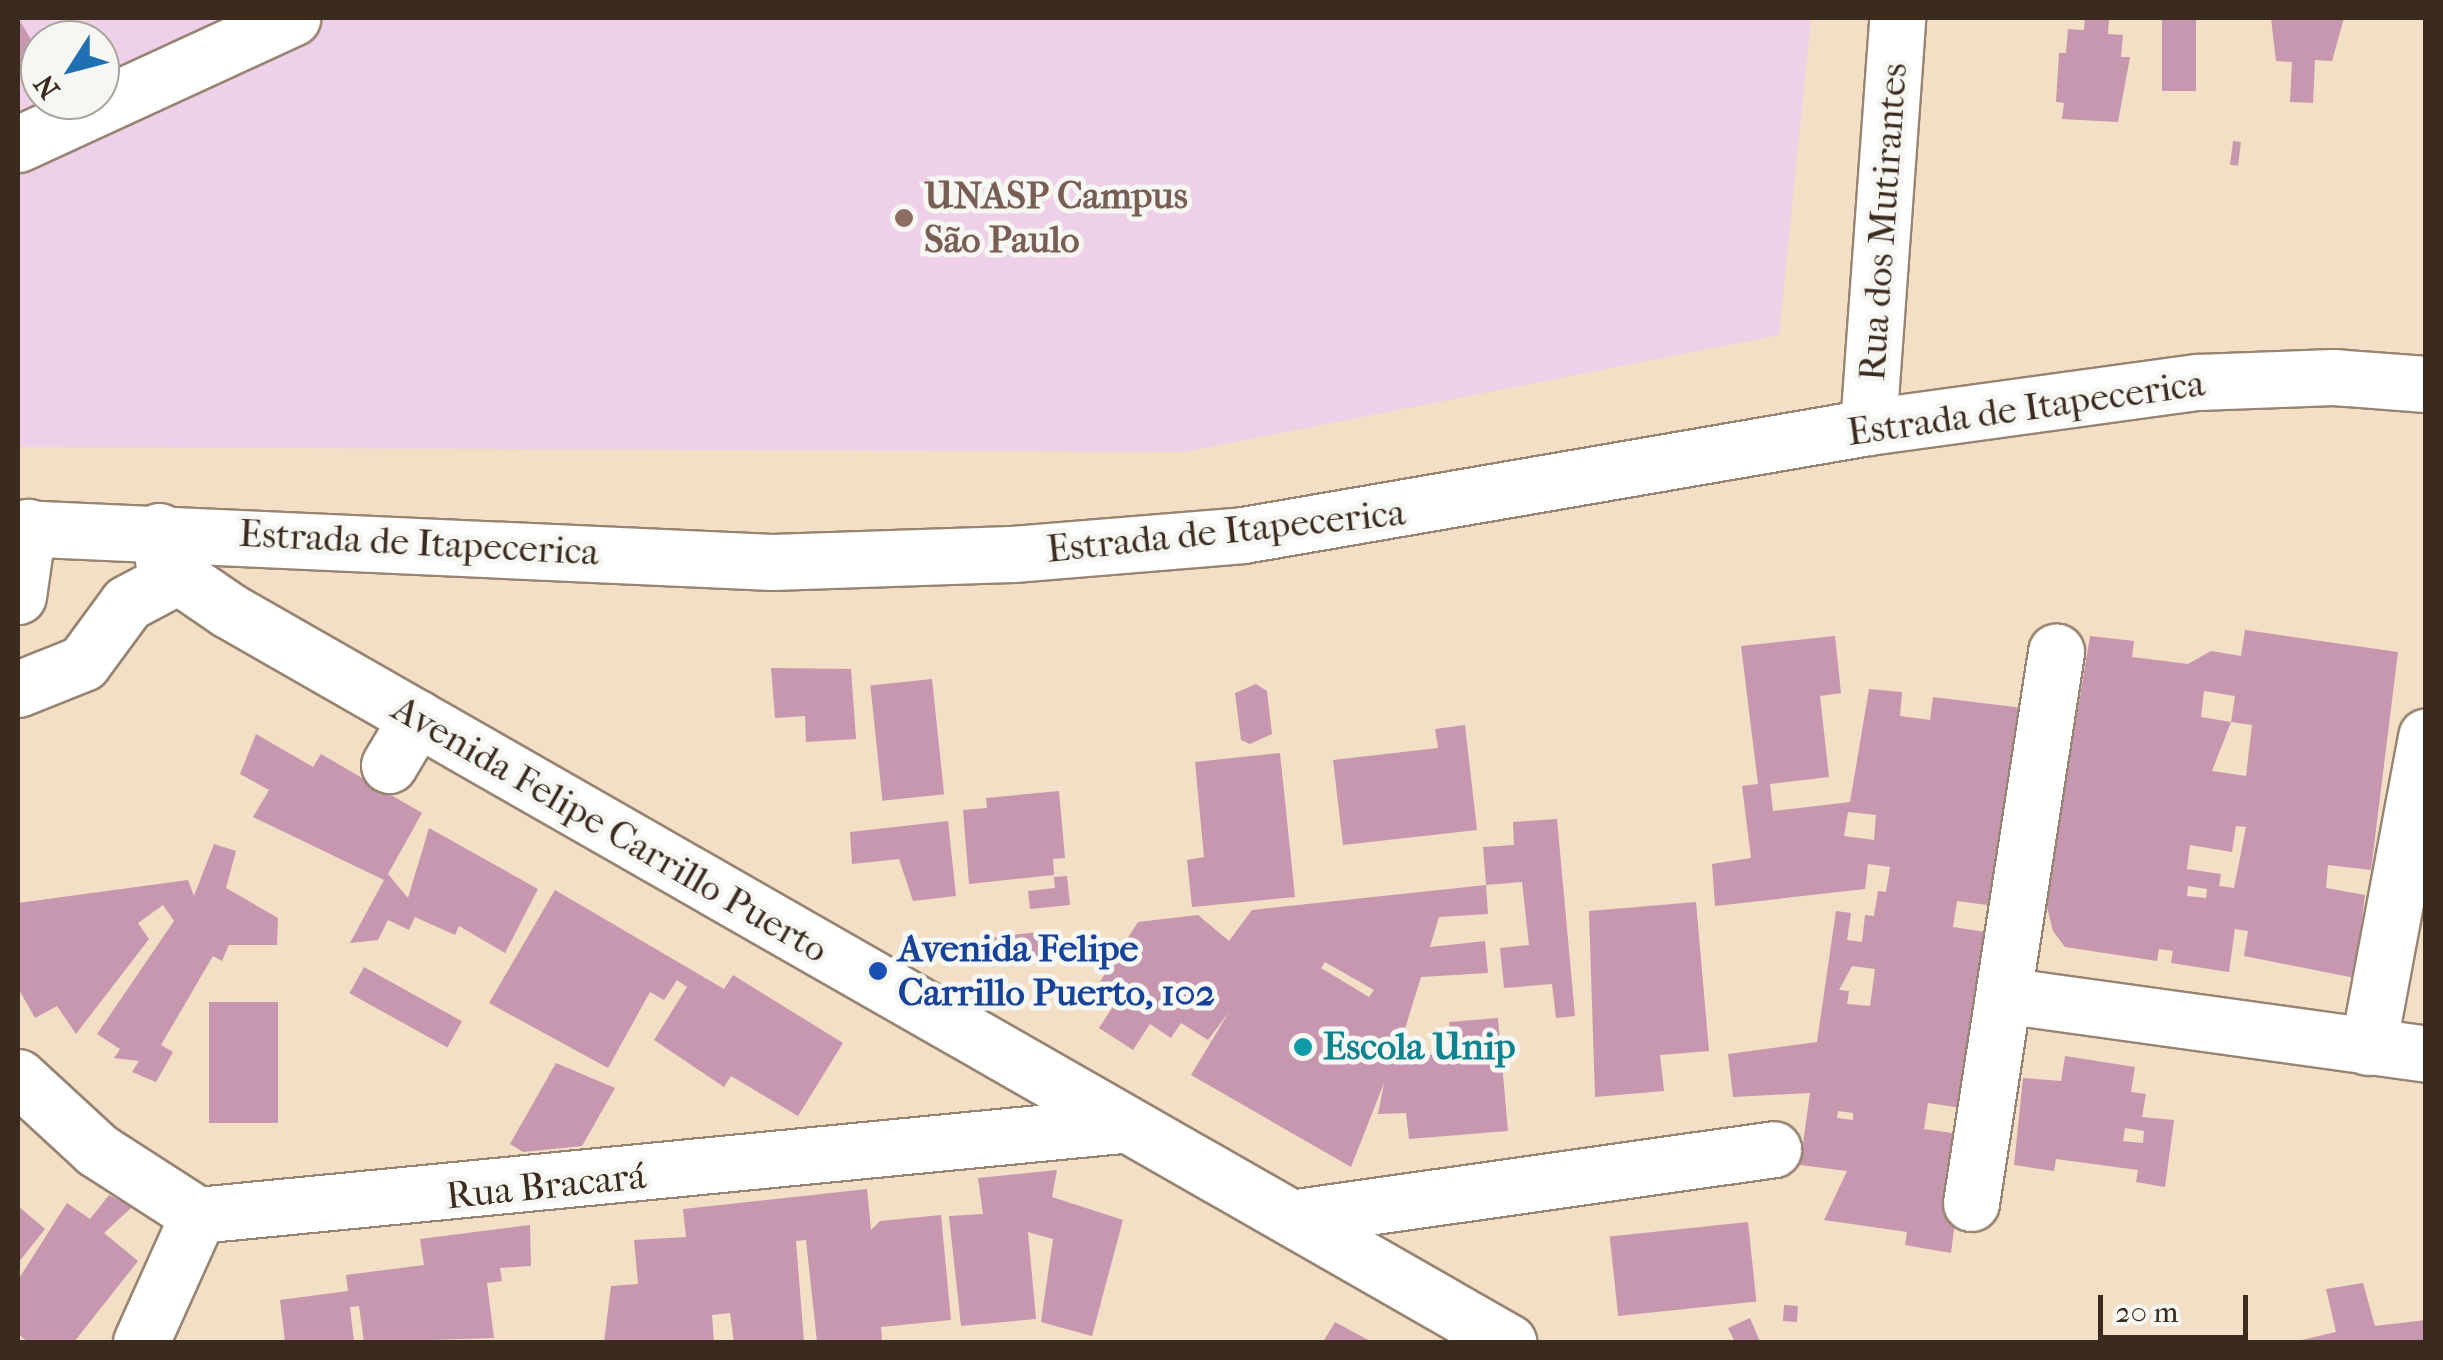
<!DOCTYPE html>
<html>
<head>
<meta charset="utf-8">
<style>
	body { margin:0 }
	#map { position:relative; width:2443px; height:1360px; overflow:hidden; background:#f3dfc5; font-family:"IM FELL French Canon",serif }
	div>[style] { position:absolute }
	.built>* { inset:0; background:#eed0e8 }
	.building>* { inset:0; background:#c697af; transform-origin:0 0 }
	.roads { filter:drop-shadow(2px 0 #978472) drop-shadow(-2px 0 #978472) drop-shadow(0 2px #978472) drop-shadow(0 -2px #978472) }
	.minor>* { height:55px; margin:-27.5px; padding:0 27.5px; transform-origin:27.5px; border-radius:27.5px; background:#fff }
	.major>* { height:55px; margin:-27.5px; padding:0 27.5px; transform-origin:27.5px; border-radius:27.5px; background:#fff }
	.dots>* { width:28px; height:28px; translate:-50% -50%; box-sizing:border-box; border:5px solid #f6f6f2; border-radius:50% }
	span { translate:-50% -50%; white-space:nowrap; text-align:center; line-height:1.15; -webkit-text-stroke:10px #f6f6f2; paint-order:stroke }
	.education-label { font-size:38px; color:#785e54; font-weight:700 }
	.left { translate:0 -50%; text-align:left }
	.street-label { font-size:38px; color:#3b2a1e }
	.transit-label { font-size:38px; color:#164399; font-weight:700 }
	.culture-label { font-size:38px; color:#0d838f; font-weight:700 }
	.frame { position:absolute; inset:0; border:20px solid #3b2a1e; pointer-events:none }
	.north { position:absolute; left:20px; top:20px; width:100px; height:100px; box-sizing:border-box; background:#f6f6f2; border:2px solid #aba49d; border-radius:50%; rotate:234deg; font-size:28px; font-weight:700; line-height:40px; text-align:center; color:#3b2a1e }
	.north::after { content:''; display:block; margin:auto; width:35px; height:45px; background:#1f6fb2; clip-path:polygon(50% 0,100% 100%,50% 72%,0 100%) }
	.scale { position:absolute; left:2098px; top:1295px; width:150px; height:45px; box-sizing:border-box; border:5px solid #3b2a1e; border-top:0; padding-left:12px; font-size:30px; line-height:35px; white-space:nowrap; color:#3b2a1e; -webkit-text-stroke:8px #f6f6f2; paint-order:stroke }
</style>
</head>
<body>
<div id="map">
	<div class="built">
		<div style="clip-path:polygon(evenodd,18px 18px,1811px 18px,1779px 335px,1184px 452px,18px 447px,18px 18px,40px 40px,100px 40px,100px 100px,40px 100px,40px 40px)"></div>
	</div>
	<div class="building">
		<div style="clip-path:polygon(18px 18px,40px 54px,18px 70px)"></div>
		<div style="clip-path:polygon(2085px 18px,2109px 18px,2108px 34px,2123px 35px,2121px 57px,2130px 57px,2118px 122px,2062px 119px,2064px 103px,2056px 102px,2059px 53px,2066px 53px,2068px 29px,2084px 30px)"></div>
		<div style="left:2162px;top:18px;width:34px;height:73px"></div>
		<div style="clip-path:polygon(2271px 18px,2344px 18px,2332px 61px,2315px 60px,2313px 103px,2290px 102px,2292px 62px,2276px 61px)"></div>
		<div style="left:2233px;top:141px;width:8px;height:24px;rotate:7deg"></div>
		<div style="clip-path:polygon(evenodd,2245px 630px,2398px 652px,2371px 870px,2328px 865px,2326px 888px,2365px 895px,2355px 978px,2244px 956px,2248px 931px,2235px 929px,2229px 972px,2171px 963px,2173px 951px,2159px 949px,2157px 961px,2065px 947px,2053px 931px,2046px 903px,2090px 636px,2134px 641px,2132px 657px,2188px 664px,2211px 651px,2241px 656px,2245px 630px,2204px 691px,2235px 696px,2231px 722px,2201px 717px,2204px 691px,2245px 630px,2231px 722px,2252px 725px,2246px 776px,2212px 771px,2231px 722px,2245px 630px,2236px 826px,2246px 827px,2234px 888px,2219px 886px,2221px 874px,2187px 869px,2190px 845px,2232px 852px,2236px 826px,2245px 630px,2188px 886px,2207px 889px,2206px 898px,2187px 896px,2188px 886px)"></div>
		<div style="clip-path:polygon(evenodd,1835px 636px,1841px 693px,1820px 696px,1829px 777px,1770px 784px,1773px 811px,1850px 802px,1869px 689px,1902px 692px,1900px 716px,1930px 720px,1933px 697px,2023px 708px,1995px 906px,1957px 901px,1953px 927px,1992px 933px,1969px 1109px,1928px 1103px,1924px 1129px,1966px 1135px,1951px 1253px,1905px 1245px,1907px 1232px,1824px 1220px,1847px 1171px,1800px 1165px,1810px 1093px,1733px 1097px,1728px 1054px,1817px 1042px,1836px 911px,1851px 913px,1847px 940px,1862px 942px,1865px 915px,1874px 916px,1878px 891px,1886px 892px,1890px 867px,1868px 864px,1865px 889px,1715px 906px,1712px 864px,1751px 858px,1742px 786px,1758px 784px,1741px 646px,1835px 636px,1848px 812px,1876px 815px,1874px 840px,1844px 836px,1848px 812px,1835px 636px,1852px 966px,1875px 969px,1870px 1006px,1847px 1004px,1849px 991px,1839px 990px,1852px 966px,1835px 636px,1838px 1111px,1853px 1113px,1853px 1120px,1837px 1118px,1838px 1111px)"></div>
		<div style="clip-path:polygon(771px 668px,851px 669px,856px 739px,806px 742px,805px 716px,775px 718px)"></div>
		<div style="left:932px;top:679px;width:116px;height:62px;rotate:84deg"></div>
		<div style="clip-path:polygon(1256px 684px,1267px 691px,1272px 734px,1250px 744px,1241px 740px,1235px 693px)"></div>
		<div style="clip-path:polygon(1465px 725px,1477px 830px,1343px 845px,1333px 760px,1438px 748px,1435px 729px)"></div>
		<div style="clip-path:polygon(256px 734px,313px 767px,321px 754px,422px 813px,388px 874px,408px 898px,429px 828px,538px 889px,505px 953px,459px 926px,455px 935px,415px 917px,409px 930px,388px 920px,378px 940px,350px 943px,384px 880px,253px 817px,269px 790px,240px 774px)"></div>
		<div style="clip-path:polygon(1280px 753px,1295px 897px,1192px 907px,1187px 860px,1204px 857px,1195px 762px)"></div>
		<div style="clip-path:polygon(1059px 791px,1065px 858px,1053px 859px,1054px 875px,969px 884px,963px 810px,987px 808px,986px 798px)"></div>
		<div style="clip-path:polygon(1557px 819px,1575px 1016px,1556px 1018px,1552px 984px,1504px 988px,1500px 948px,1529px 945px,1522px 882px,1486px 885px,1483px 847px,1514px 845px,1513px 822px)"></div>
		<div style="clip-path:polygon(948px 821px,956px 896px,913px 901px,899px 859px,852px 864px,850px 832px)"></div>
		<div style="clip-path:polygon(214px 844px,236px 851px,226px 888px,278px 918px,277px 945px,229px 945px,222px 961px,213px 956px,161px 1045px,173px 1052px,156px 1082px,132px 1072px,139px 1061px,114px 1058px,120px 1049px,97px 1034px,174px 921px,163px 905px,138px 923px,149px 939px,76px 1034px,57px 1006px,35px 1018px,18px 988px,18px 903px,188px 880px,194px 896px)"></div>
		<div style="clip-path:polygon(1067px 876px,1070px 905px,1030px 909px,1028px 891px,1055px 888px,1054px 877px)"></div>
		<div style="clip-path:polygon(evenodd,1486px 885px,1488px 914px,1439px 917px,1430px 947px,1485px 941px,1488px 973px,1421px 977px,1396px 1058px,1452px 1053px,1449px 1022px,1498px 1018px,1508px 1131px,1409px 1139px,1406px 1113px,1378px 1114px,1384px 1083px,1351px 1167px,1191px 1075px,1229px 1012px,1208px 1040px,1181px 1023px,1171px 1038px,1150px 1024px,1133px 1050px,1099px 1028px,1114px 1005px,1094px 991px,1138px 922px,1198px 915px,1229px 941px,1252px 910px,1486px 885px,1325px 962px,1374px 990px,1369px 997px,1321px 968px,1325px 962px)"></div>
		<div style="clip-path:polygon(555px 890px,724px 989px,733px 975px,843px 1043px,798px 1116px,731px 1076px,724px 1087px,654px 1040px,687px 987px,677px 980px,664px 1000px,650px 992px,608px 1068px,489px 1003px)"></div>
		<div style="clip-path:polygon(1696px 902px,1709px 1051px,1660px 1055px,1664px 1091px,1595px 1097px,1589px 911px)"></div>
		<div style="clip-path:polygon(1049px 931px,1051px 961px,1023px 960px,1018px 948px,1016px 958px,994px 960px,991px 937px)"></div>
		<div style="left:364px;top:967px;width:112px;height:30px;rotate:29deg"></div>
		<div style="left:209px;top:1002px;width:69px;height:121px"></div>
		<div style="clip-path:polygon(evenodd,2065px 1056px,2135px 1067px,2131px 1092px,2146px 1094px,2142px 1117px,2174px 1120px,2165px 1187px,2136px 1182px,2138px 1170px,2056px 1159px,2054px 1171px,2014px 1165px,2023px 1078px,2061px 1081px,2065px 1056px,2125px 1128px,2144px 1131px,2143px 1143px,2123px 1141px,2125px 1128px)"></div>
		<div style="clip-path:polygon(556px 1063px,615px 1088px,582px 1146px,523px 1152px,510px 1144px)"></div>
		<div style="clip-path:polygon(1057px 1170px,1052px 1197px,1123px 1220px,1092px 1336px,1041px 1322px,1053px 1239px,1028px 1232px,1036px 1319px,961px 1326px,949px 1216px,983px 1214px,978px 1178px)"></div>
		<div style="clip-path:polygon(867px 1189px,871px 1230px,880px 1221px,941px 1215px,951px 1320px,881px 1327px,882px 1342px,817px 1342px,806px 1240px,796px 1241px,804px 1342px,734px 1342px,730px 1313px,712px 1315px,714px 1342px,604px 1342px,611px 1286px,638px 1284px,634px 1240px,686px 1237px,683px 1209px)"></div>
		<div style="clip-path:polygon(109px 1195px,132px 1207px,104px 1233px,138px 1261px,74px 1342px,28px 1342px,18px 1334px,18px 1280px,67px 1203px,90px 1219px)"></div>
		<div style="clip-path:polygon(18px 1206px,45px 1229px,18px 1263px)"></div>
		<div style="left:1748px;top:1222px;width:80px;height:139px;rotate:84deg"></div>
		<div style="clip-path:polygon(530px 1225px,531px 1266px,500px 1268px,502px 1281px,487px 1283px,494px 1338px,364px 1342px,359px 1306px,350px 1307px,354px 1342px,285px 1342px,280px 1300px,348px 1291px,346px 1275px,424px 1265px,420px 1239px)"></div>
		<div style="clip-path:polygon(2363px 1283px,2375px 1326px,2426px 1320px,2426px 1342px,2293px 1342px,2336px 1332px,2326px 1289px)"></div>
		<div style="left:1784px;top:1305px;width:14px;height:16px;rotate:4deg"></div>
		<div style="clip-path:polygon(1750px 1318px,1760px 1342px,1735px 1342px,1728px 1328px)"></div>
		<div style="clip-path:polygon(1335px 1322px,1372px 1342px,1323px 1342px)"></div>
	</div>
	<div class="roads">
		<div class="minor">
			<div style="left:18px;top:144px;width:302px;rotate:-24.7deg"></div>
			<div style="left:1868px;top:427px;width:410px;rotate:-85.9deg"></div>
			<div style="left:159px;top:531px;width:35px;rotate:82deg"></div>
			<div style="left:164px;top:566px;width:78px;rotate:34.5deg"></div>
			<div style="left:228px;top:610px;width:1475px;rotate:29.76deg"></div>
			<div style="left:18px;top:596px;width:70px;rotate:-81.8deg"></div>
			<div style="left:18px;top:689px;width:70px;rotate:-21.8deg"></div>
			<div style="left:83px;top:663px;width:74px;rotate:-53.7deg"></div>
			<div style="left:127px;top:603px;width:55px;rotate:-28deg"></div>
			<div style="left:389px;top:765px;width:55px;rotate:-59.2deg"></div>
			<div style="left:2010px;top:996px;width:420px;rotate:7.9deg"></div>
			<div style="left:2368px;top:1047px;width:316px;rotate:-79.4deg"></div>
			<div style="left:18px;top:1077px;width:108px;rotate:42.7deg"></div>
			<div style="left:97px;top:1150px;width:120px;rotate:32.8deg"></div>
			<div style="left:198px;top:1215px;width:927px;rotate:-5.57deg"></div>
			<div style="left:1971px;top:1203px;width:558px;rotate:-81.23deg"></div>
			<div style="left:1297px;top:1217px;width:481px;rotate:-8.1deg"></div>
			<div style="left:141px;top:1342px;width:139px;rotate:-65.8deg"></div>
		</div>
		<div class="major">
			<div style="left:18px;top:528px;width:755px;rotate:2.58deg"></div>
			<div style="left:772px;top:562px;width:241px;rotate:-1.9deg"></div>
			<div style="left:1013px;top:554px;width:231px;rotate:-4.7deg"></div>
			<div style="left:1243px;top:535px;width:634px;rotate:-9.8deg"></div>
			<div style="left:1868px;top:427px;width:333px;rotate:-7.8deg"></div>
			<div style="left:2198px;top:382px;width:135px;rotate:-2.1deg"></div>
			<div style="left:2333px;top:377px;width:93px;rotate:4.3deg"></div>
		</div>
	</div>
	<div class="dots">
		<div style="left:904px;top:218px;background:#8d6e63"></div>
		<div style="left:878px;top:971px;background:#1a4fb4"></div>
		<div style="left:1303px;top:1047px;background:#0f9aa8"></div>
	</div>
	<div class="education-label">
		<span class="left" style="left:924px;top:218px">UNASP Campus<br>São Paulo</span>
	</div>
	<div class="street-label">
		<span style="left:1883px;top:222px;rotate:-86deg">Rua dos Mutirantes</span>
		<span style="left:2026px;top:408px;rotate:-8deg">Estrada de Itapecerica</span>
		<span style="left:1226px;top:531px;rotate:-6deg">Estrada de Itapecerica</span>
		<span style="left:419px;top:543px;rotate:3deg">Estrada de Itapecerica</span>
		<span style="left:610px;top:829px;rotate:30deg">Avenida Felipe Carrillo Puerto</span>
		<span style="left:546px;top:1186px;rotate:-6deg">Rua Bracará</span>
	</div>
	<div class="transit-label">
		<span class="left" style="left:898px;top:971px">Avenida Felipe<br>Carrillo Puerto, 102</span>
	</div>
	<div class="culture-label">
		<span class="left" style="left:1323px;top:1047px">Escola Unip</span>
	</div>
	<div class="frame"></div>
	<div class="north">N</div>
	<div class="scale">20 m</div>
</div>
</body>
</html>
